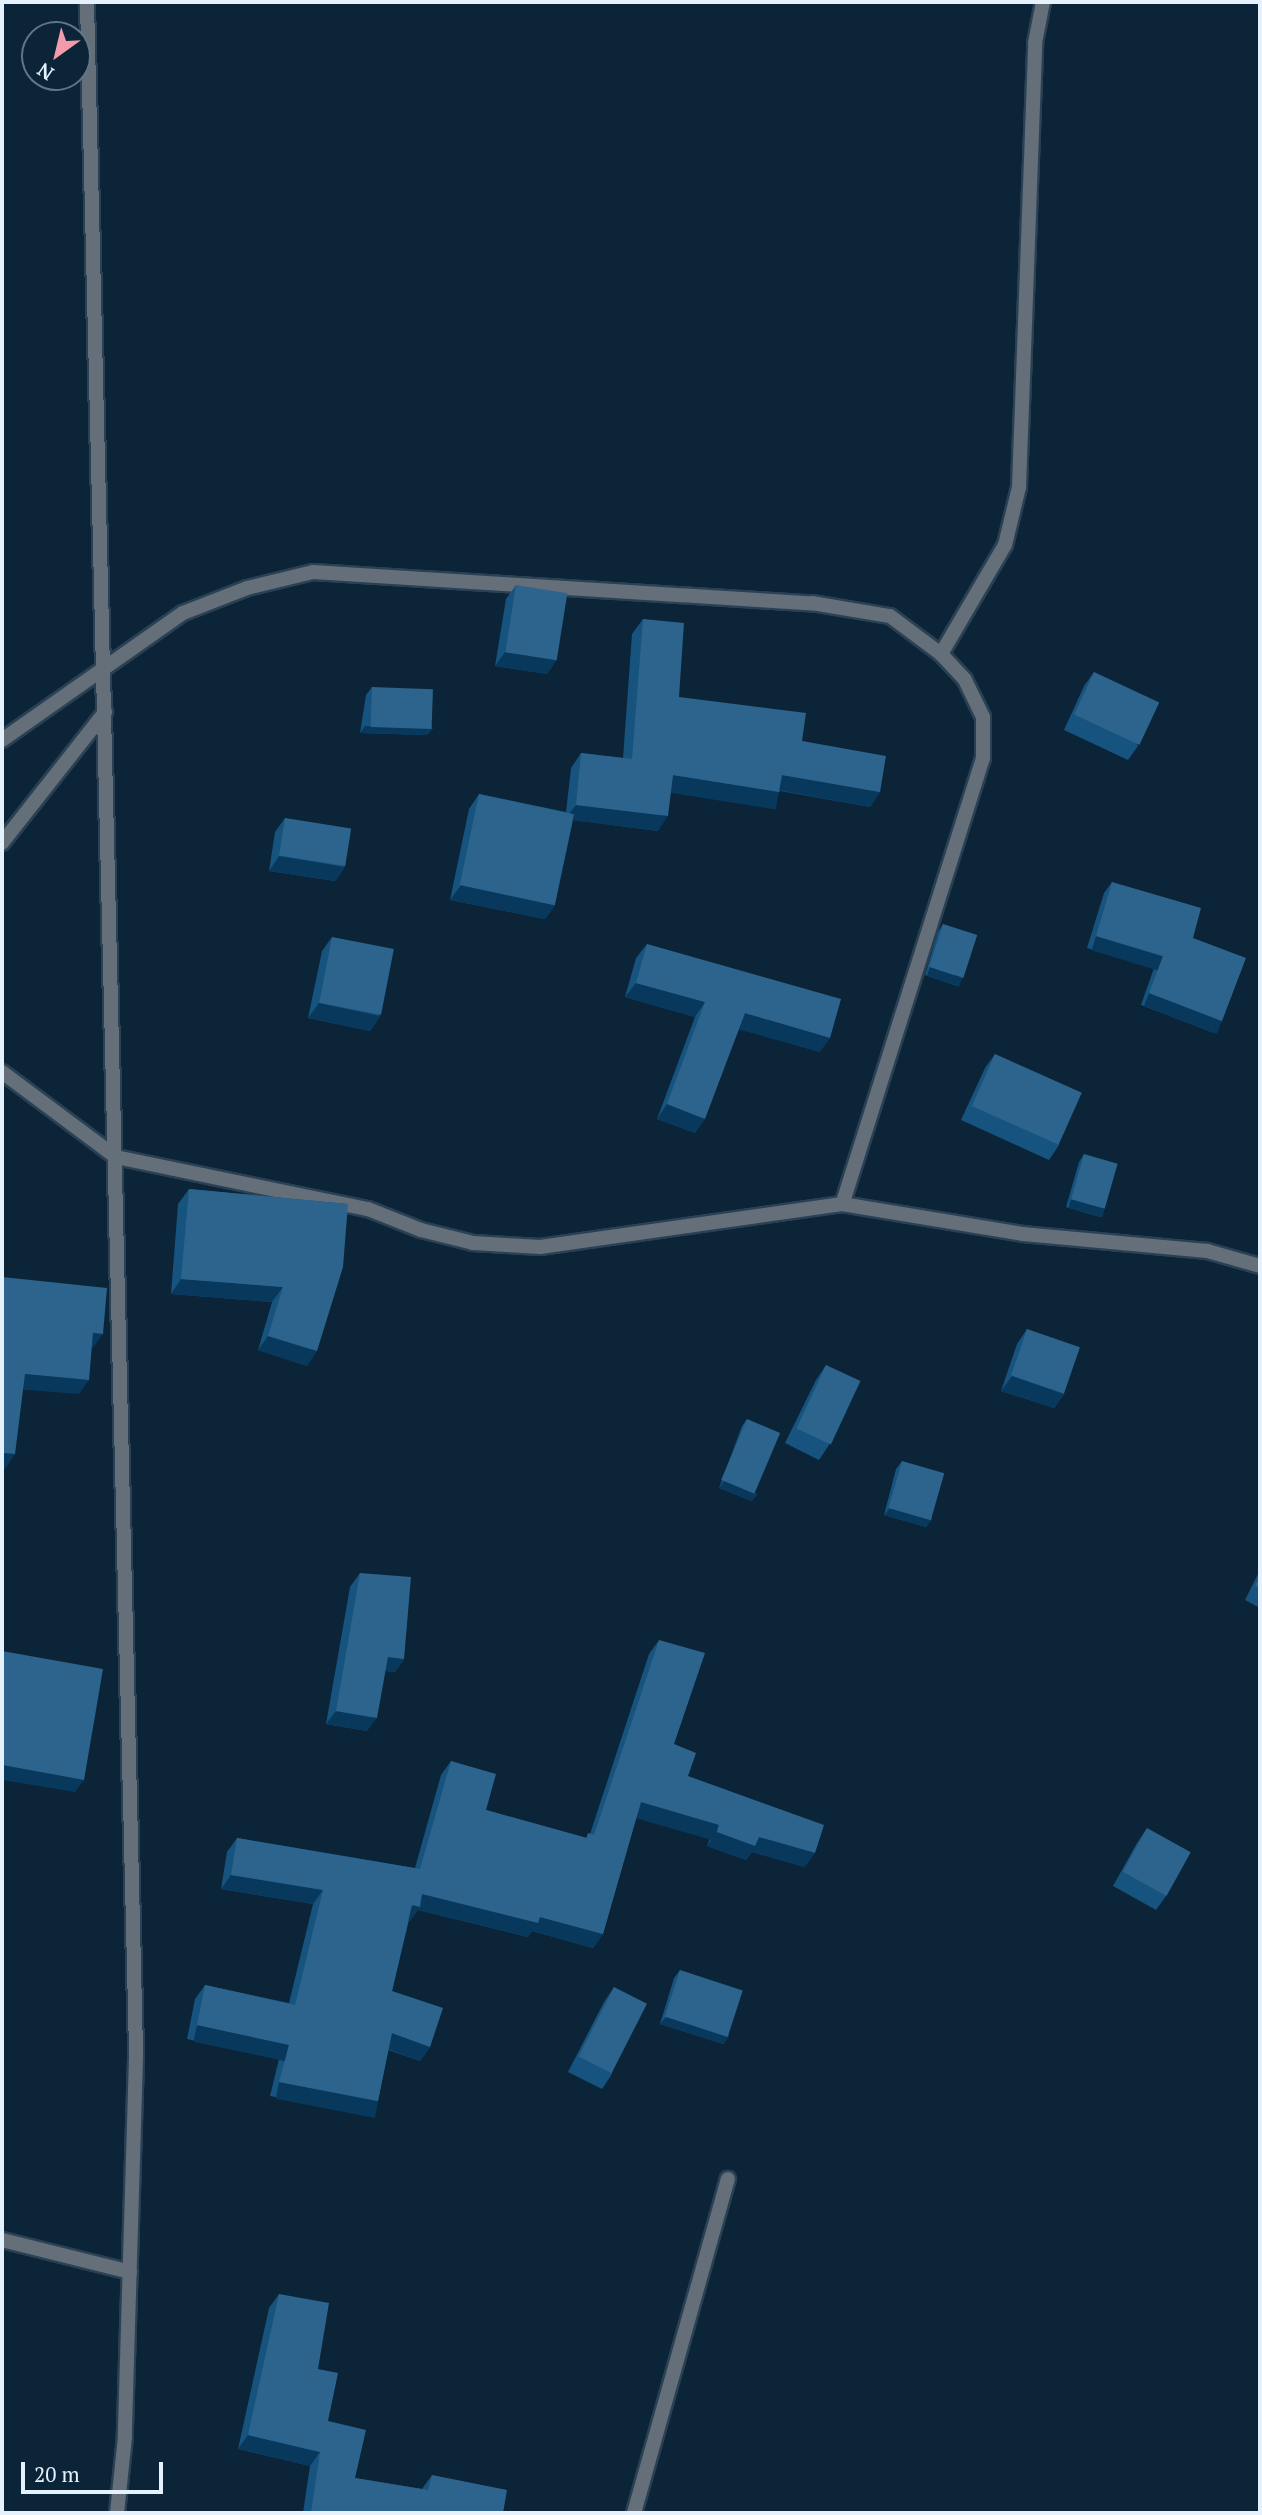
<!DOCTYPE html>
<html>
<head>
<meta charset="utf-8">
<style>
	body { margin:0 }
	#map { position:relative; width:1262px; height:2515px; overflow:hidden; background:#0c2438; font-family:"PT Serif",serif }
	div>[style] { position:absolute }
	.roads { filter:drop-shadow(2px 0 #2a4153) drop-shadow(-2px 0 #2a4153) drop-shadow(0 2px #2a4153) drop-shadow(0 -2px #2a4153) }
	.minor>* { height:14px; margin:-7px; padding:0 7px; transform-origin:7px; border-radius:7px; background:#646f7a }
	.tertiary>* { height:14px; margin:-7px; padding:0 7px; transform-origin:7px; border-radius:7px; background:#646f7a }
	.wall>* { inset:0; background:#16537f }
	.shaded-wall>* { inset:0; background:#08395d; transform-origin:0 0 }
	.building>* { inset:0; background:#2c648d; transform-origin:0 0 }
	span { translate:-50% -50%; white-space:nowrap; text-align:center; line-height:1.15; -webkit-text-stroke:5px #0c2438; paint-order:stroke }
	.frame { position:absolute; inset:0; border:4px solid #e5f1fc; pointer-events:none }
	.north { position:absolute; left:21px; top:21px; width:70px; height:70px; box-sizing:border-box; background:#0c2438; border:2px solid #637686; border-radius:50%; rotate:214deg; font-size:19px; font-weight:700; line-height:28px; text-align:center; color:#e5f1fc }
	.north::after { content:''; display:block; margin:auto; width:24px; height:32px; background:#f39aab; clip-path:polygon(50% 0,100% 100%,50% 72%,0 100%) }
	.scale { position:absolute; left:21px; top:2462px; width:142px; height:32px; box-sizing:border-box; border:4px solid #e5f1fc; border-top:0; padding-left:9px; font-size:21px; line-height:24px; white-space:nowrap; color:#e5f1fc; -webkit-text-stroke:5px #0c2438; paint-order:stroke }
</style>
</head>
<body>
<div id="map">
	<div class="roads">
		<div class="minor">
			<div style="left:941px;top:654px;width:126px;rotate:-59.6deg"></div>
			<div style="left:1005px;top:545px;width:60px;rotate:-76.4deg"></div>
			<div style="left:1019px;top:487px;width:444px;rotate:-87.9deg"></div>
			<div style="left:1035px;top:43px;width:42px;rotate:-79deg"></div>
			<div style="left:2px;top:740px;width:221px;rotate:-35.1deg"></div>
			<div style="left:183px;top:613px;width:69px;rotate:-21.3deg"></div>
			<div style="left:247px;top:588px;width:68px;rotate:-13.6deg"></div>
			<div style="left:313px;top:572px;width:500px;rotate:3.6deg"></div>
			<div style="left:812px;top:603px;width:79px;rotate:9.5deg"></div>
			<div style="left:890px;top:616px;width:64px;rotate:36.7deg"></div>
			<div style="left:941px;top:654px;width:35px;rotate:47deg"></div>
			<div style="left:965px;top:680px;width:41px;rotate:64.1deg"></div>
			<div style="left:983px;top:717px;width:41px;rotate:90deg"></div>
			<div style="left:983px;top:758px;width:468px;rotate:107.5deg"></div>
			<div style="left:2px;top:843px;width:167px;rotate:-51.8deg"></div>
			<div style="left:2px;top:1072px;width:142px;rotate:36.7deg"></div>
			<div style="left:116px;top:1157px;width:257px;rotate:11.7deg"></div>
			<div style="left:368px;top:1209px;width:57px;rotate:21.6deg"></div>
			<div style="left:421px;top:1230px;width:54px;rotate:14deg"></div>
			<div style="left:473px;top:1243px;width:67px;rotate:3.4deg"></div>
			<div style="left:540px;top:1247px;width:305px;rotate:-8.1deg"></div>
			<div style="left:842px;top:1204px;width:183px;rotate:9.4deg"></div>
			<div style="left:1023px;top:1234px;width:185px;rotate:5.3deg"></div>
			<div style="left:1207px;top:1251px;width:55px;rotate:15.8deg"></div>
			<div style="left:2px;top:2240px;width:132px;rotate:14deg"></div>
			<div style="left:634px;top:2513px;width:347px;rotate:-74.3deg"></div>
		</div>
		<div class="tertiary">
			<div style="left:87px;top:2px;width:2056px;rotate:88.63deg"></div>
			<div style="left:136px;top:2057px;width:380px;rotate:91.7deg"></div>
			<div style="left:125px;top:2437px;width:76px;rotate:96deg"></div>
		</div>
	</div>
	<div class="wall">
		<div style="clip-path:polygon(516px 585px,557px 659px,547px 674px,495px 666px,506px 599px)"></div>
		<div style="clip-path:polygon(643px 619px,679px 697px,802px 741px,880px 792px,870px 807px,780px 791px,769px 807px,671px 791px,658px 831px,573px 820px,555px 905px,545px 919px,450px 900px,469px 809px,479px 794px,566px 812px,571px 768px,581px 753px,623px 758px,632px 634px)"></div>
		<div style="clip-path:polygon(1094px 672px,1138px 746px,1128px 760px,1064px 730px,1084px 686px)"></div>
		<div style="clip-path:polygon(372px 687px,433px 728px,427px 735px,360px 733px,366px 695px)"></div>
		<div style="clip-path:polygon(285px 818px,345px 867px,335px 881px,269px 871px,275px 832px)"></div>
		<div style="clip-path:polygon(1112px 882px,1193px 938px,1222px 1021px,1214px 1033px,1141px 1005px,1154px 968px,1087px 948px,1104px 893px)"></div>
		<div style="clip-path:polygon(943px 924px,957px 986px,925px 975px,938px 932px)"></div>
		<div style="clip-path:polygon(332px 937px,380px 1016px,370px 1031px,308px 1018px,322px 951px)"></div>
		<div style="clip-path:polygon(647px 944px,820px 1052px,739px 1029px,695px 1133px,657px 1119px,695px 1017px,625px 997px,636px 958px)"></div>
		<div style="clip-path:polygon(995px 1054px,1059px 1145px,1049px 1160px,961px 1120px,985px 1068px)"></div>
		<div style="clip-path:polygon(1084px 1154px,1100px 1217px,1066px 1207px,1079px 1162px)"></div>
		<div style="clip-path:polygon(189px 1189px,348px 1204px,307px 1366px,258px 1350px,272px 1302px,171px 1294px,178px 1204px)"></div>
		<div style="clip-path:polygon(1027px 1329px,1064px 1394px,1054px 1408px,1001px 1391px,1017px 1344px)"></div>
		<div style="clip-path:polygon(826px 1365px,829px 1445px,819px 1460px,785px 1443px,816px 1380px)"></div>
		<div style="clip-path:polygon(747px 1419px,752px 1501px,719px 1488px,742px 1426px)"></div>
		<div style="clip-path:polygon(902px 1461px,932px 1519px,926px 1527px,884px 1515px,896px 1469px)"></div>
		<div style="clip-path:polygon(1260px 1570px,1260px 1608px,1245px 1600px)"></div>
		<div style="clip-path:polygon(360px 1573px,404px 1659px,395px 1672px,385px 1671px,367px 1731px,326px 1724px,350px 1587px)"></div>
		<div style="clip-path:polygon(659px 1640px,674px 1744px,688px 1776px,805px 1867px,752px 1852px,746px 1860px,707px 1846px,710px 1839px,636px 1817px,603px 1934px,593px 1948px,532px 1931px,528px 1937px,418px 1910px,410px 1921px,409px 1920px,392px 1991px,430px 2047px,420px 2061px,388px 2050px,378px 2101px,368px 2115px,270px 2096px,279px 2059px,187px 2039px,195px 1999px,205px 1985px,289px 2003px,313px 1904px,221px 1889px,227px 1852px,237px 1838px,415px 1868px,441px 1775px,451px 1761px,486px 1810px,586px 1838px,588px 1833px,590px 1834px,649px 1654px)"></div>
		<div style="clip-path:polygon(1147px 1828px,1166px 1896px,1156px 1910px,1113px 1886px,1137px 1843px)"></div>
		<div style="clip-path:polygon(680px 1970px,729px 2036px,723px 2044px,660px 2024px,674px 1978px)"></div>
		<div style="clip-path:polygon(614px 1987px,612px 2074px,602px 2089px,568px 2072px,604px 2002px)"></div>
		<div style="clip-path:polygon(279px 2294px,318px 2369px,328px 2421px,355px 2478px,422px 2489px,432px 2475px,503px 2513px,303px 2513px,310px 2466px,238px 2449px,269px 2308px)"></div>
	</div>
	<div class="shaded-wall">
		<div style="clip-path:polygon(505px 652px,557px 659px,547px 674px,495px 666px)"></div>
		<div style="clip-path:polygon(365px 726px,433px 728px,427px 735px,360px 733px)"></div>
		<div style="left:673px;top:775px;width:107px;height:18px;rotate:9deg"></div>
		<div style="clip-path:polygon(782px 775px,880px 792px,870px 807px,772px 789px)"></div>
		<div style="clip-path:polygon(576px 805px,668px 816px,658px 831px,565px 819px)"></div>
		<div style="clip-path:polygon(279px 856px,345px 867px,335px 881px,269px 871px)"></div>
		<div style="clip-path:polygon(461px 885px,555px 905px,545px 919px,450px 900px)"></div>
		<div style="left:1096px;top:936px;width:70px;height:15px;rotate:17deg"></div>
		<div style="left:930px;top:967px;width:34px;height:9px;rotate:19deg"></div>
		<div style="clip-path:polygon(636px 983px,705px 1002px,695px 1017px,625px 997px)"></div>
		<div style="left:1149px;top:993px;width:78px;height:14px;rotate:21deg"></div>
		<div style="clip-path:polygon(319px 1003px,380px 1016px,370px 1031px,308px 1018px)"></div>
		<div style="clip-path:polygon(745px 1013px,830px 1038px,820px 1052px,734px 1028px)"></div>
		<div style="clip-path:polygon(667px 1104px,705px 1119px,695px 1133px,657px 1119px)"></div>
		<div style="left:1071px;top:1199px;width:35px;height:9px;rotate:16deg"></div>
		<div style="clip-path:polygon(181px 1279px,283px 1287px,272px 1302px,171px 1294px)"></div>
		<div style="clip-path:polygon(93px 1333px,103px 1334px,93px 1348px,83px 1347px)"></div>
		<div style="clip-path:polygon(268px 1336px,317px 1351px,307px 1366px,258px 1350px)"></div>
		<div style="clip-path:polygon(25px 1374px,89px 1380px,79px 1394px,15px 1389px)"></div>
		<div style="clip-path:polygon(1012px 1376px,1064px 1394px,1054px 1408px,1001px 1391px)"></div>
		<div style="clip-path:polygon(2px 1453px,15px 1454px,5px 1469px,2px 1468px)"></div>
		<div style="clip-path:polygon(724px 1481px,758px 1494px,752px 1501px,719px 1488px)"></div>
		<div style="clip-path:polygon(890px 1508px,932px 1519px,926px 1527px,884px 1515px)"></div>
		<div style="clip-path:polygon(388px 1657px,404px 1659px,395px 1672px,378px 1670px)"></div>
		<div style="clip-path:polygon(336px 1711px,377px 1718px,367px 1731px,326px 1724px)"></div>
		<div style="clip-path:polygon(2px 1765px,84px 1780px,75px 1792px,2px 1780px)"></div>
		<div style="left:641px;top:1802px;width:81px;height:17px;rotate:16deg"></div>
		<div style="clip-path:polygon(717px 1832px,759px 1837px,815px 1853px,805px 1867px,752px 1852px,746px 1860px,707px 1846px)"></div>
		<div style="clip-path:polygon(231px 1875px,323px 1890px,313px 1904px,221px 1889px)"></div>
		<div style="clip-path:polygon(422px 1894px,540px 1917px,603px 1934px,593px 1948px,532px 1931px,528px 1937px,418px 1910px,410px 1921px,402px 1919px)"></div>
		<div style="clip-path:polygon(666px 2017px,729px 2036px,723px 2044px,660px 2024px)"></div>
		<div style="left:197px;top:2025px;width:94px;height:17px;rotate:12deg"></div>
		<div style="clip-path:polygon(392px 2033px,430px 2047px,420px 2061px,382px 2047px)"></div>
		<div style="left:279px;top:2082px;width:101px;height:17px;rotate:11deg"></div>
		<div style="clip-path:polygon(248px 2435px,320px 2452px,310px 2466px,238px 2449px)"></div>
	</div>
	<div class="building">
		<div style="left:516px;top:585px;width:52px;height:68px;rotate:9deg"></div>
		<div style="clip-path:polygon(643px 619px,684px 623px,679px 697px,806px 713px,802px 741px,886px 756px,880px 792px,782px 775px,779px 792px,673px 775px,668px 816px,576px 805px,581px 753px,632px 759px)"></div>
		<div style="left:1094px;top:672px;width:72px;height:47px;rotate:25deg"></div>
		<div style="left:372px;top:687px;width:61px;height:40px;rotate:2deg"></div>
		<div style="left:479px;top:794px;width:97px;height:93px;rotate:12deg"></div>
		<div style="left:285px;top:818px;width:67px;height:38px;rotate:9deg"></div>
		<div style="clip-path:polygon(1112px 882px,1201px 908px,1193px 938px,1246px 958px,1222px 1021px,1149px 993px,1163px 956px,1096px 936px)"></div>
		<div style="left:943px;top:924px;width:36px;height:45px;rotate:18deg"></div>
		<div style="left:332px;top:937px;width:63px;height:67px;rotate:11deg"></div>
		<div style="clip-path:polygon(647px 944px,841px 999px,830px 1038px,745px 1013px,705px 1119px,667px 1104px,705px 1002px,636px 983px)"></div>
		<div style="left:995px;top:1054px;width:95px;height:57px;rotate:24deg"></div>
		<div style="left:1084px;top:1154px;width:35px;height:47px;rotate:16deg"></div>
		<div style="clip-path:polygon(189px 1189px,348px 1204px,343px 1267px,317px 1351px,268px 1336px,283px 1287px,181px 1279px)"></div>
		<div style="clip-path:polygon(2px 1277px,107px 1288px,103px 1334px,93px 1333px,89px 1380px,25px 1374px,15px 1454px,2px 1453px)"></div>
		<div style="left:1027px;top:1329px;width:56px;height:49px;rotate:19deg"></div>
		<div style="left:826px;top:1365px;width:38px;height:70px;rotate:25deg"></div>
		<div style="left:747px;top:1419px;width:36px;height:66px;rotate:23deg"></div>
		<div style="left:902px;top:1461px;width:44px;height:49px;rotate:16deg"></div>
		<div style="clip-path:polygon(360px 1573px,411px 1577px,404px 1659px,388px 1657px,377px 1718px,336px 1711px)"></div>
		<div style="clip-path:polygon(1260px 1576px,1260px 1588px,1255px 1586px)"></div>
		<div style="clip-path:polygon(659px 1640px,705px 1653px,674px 1744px,696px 1753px,688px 1776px,824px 1825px,815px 1853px,759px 1837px,755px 1846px,717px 1832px,719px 1825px,641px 1802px,603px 1934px,540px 1917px,538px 1923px,422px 1894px,420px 1907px,412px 1905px,392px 1991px,443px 2008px,430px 2047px,392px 2033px,378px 2101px,279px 2082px,289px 2045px,197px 2025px,205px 1985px,295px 2005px,323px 1890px,231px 1875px,237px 1838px,420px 1869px,451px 1761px,496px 1774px,486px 1810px,587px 1838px,588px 1833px,594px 1835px)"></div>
		<div style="clip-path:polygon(2px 1651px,103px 1669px,84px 1780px,2px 1765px)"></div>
		<div style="left:1147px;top:1828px;width:50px;height:50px;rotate:29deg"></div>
		<div style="left:680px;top:1970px;width:66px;height:49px;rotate:18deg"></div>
		<div style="left:614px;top:1987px;width:37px;height:78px;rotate:27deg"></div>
		<div style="clip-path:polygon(279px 2294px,329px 2303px,318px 2369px,338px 2373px,328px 2421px,366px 2430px,355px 2478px,428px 2490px,432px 2475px,507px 2490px,503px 2513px,311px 2513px,320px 2452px,248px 2435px)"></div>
	</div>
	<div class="frame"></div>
	<div class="north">N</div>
	<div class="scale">20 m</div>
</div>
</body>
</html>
